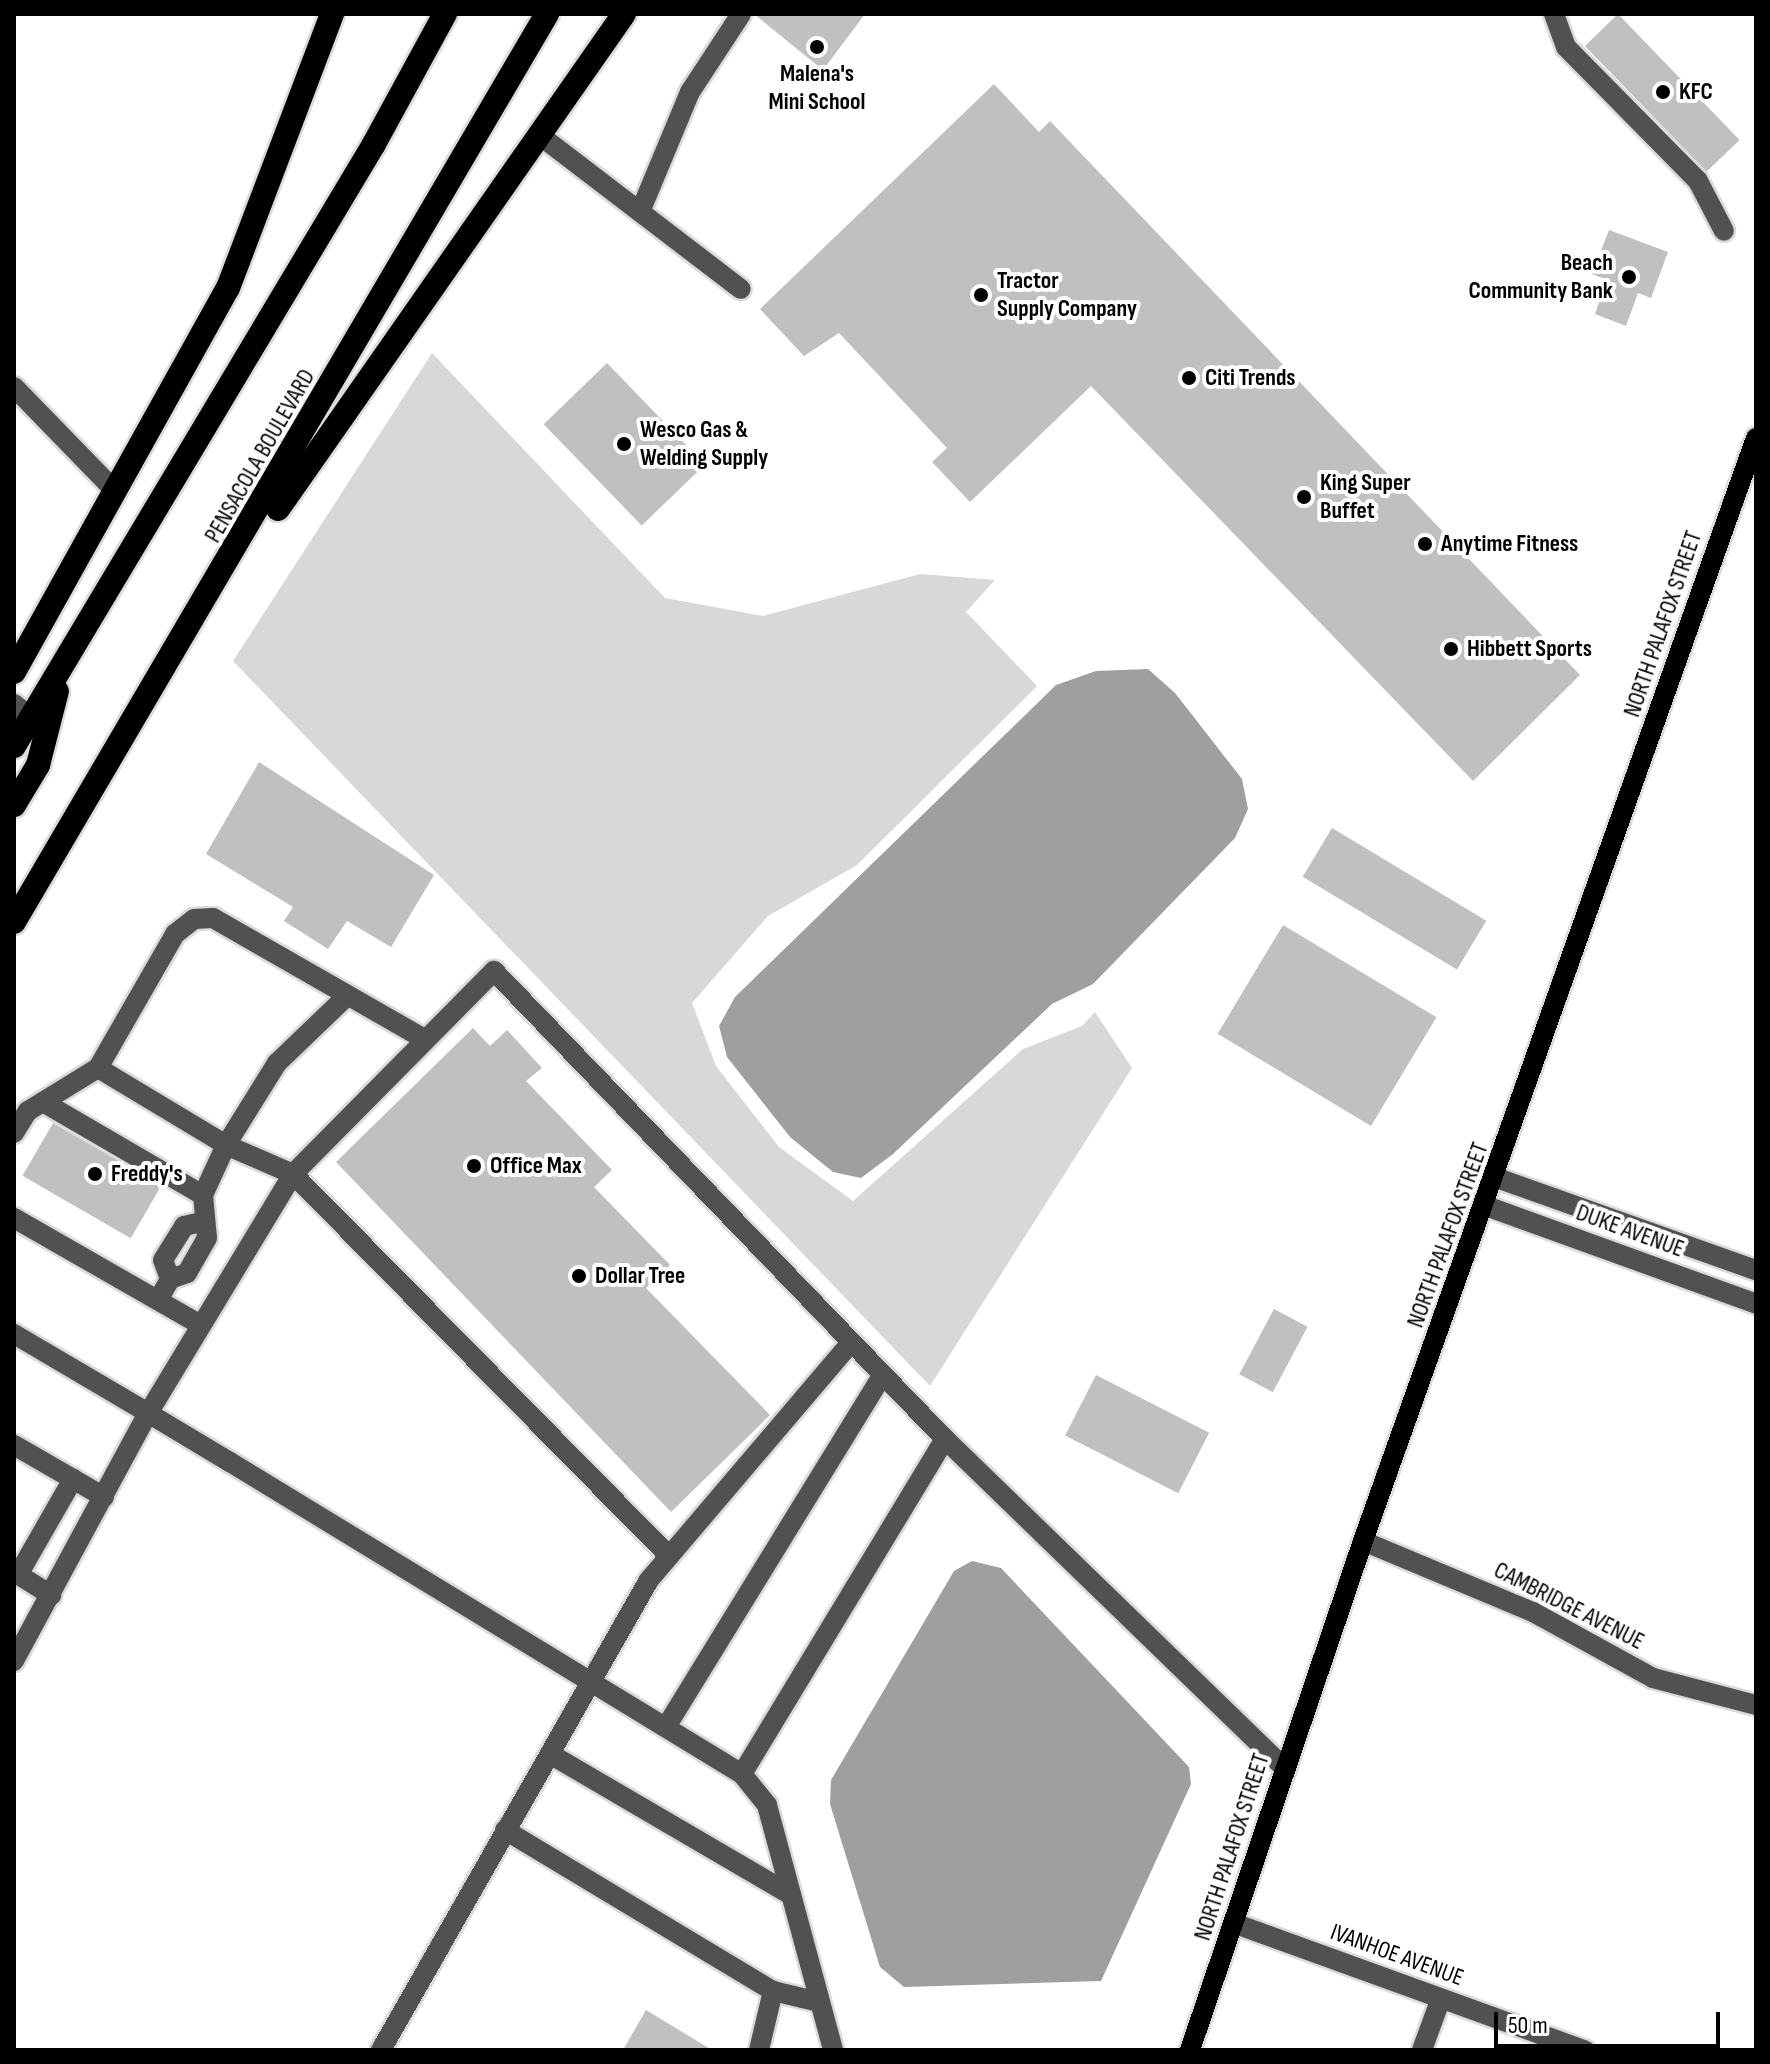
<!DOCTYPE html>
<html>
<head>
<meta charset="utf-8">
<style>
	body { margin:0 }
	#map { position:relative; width:1770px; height:2064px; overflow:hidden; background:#fff; font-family:"Sofia Sans Condensed",sans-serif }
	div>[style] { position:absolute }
	.green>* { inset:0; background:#d8d8d8 }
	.water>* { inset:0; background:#9f9f9f }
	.building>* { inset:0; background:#c0c0c0; transform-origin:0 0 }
	.roads { filter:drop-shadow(2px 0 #dbdbdb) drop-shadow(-2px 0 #dbdbdb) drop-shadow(0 2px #dbdbdb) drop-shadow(0 -2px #dbdbdb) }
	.minor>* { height:20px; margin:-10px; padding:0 10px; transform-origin:10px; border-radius:10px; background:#515151 }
	.major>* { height:20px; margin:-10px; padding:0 10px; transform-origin:10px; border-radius:10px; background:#000 }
	.highway>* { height:24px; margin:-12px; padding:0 12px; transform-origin:12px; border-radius:12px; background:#000 }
	.dots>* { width:22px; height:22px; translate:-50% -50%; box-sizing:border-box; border:4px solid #fff; border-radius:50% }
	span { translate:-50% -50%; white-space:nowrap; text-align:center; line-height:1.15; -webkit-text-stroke:8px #fff; paint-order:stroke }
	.poi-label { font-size:24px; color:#000; font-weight:700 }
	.left { translate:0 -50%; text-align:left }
	.right { translate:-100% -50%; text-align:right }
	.street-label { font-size:24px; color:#000 }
	.frame { position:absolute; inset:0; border:16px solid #000; pointer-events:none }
	.scale { position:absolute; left:1494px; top:2012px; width:226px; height:36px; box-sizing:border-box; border:4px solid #000; border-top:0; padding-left:10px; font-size:24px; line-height:28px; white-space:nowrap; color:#000; -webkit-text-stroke:6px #fff; paint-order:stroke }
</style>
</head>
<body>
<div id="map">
	<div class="green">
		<div style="clip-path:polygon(432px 353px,665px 598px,763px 616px,920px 574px,995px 580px,966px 612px,1037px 686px,857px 865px,768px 916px,692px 1003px,716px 1066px,779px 1147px,853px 1201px,1023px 1049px,1082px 1026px,1095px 1012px,1132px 1068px,930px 1386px,233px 661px)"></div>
	</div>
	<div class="water">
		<div style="clip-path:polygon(1148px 669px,1175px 693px,1242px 779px,1248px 809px,1235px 838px,1093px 984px,1052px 1004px,893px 1154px,861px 1178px,833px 1172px,790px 1137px,727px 1057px,719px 1026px,735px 997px,1056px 685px,1096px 671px)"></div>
		<div style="clip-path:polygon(972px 1561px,1001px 1568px,1189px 1767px,1191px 1784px,1101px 1981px,904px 1987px,880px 1967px,830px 1804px,831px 1780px,954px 1571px)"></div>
	</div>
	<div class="building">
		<div style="clip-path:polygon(754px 14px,865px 14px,823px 70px)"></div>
		<div style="left:1618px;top:14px;width:175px;height:46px;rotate:46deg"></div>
		<div style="clip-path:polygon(994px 84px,1039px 132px,1050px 121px,1580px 675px,1473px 781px,1091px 386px,970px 502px,932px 462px,947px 448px,839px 333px,804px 356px,760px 309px)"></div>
		<div style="clip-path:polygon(1609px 230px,1668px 252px,1651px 298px,1638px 293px,1626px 326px,1595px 314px,1607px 280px,1592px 274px)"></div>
		<div style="left:607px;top:363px;width:141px;height:88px;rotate:46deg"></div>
		<div style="clip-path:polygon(259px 762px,434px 875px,391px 947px,347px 921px,328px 949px,284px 921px,293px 907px,206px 854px)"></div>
		<div style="left:1332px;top:828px;width:180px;height:57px;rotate:31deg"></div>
		<div style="left:1283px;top:925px;width:179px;height:127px;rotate:31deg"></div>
		<div style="clip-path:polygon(473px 1028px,490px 1046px,507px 1030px,542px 1068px,526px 1081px,612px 1170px,594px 1187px,670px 1265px,646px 1288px,770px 1415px,671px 1512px,336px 1162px)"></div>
		<div style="left:53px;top:1123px;width:125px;height:61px;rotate:30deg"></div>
		<div style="left:1274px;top:1309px;width:38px;height:74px;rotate:28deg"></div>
		<div style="left:1096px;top:1375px;width:127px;height:68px;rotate:27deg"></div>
		<div style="clip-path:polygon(646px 2010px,712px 2050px,623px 2050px)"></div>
	</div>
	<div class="roads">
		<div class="minor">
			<div style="left:1554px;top:14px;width:35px;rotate:70deg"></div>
			<div style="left:1566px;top:47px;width:188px;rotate:45.4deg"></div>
			<div style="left:1698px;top:181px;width:56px;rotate:62.5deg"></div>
			<div style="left:542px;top:137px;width:250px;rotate:37.4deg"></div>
			<div style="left:640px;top:212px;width:130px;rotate:-67.4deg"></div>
			<div style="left:690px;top:92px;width:93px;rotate:-56.8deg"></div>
			<div style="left:14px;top:387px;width:146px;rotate:45.8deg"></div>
			<div style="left:14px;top:704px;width:23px;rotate:38deg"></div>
			<div style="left:98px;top:1068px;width:149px;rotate:31deg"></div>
			<div style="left:226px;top:1145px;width:73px;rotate:23.4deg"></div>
			<div style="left:293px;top:1174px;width:536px;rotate:45.45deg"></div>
			<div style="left:43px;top:1102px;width:185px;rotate:30.2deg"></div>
			<div style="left:14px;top:1133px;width:26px;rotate:-58deg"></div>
			<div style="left:28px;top:1111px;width:82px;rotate:-31.6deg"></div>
			<div style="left:98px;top:1068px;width:155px;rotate:-60.1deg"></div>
			<div style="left:175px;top:934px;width:24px;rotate:-38deg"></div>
			<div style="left:194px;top:919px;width:19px;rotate:-3deg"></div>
			<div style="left:213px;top:918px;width:245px;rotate:29.8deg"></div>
			<div style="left:1497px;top:1178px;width:275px;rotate:19.6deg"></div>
			<div style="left:1486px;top:1206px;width:287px;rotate:19.9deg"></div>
			<div style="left:14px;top:1218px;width:215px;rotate:29.8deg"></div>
			<div style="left:170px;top:1279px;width:20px;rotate:-110deg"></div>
			<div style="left:163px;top:1260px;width:40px;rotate:-58deg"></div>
			<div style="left:184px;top:1226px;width:17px;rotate:-13deg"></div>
			<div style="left:158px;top:1300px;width:24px;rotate:-60deg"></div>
			<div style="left:170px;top:1279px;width:18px;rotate:-19deg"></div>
			<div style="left:187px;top:1273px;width:40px;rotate:-60.3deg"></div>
			<div style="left:207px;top:1238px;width:43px;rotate:-95.3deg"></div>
			<div style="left:203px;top:1195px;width:55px;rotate:-65.3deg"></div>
			<div style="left:226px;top:1145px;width:97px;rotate:-58.1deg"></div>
			<div style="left:277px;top:1063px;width:98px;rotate:-43.8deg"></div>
			<div style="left:14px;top:1334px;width:156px;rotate:30.5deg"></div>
			<div style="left:148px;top:1413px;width:96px;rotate:30.9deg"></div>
			<div style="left:230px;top:1462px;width:600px;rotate:31.36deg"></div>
			<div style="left:742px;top:1774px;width:392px;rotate:-58.8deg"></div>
			<div style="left:945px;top:1439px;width:650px;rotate:-133.94deg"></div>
			<div style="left:494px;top:971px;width:286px;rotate:134.7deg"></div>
			<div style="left:293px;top:1174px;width:280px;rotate:121.2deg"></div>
			<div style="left:148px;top:1413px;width:282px;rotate:118.4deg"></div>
			<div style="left:945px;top:1439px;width:474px;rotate:44.1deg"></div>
			<div style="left:14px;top:1445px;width:104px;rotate:30deg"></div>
			<div style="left:1363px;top:1541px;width:184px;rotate:22.7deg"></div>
			<div style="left:1533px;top:1612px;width:137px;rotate:28.8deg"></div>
			<div style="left:1653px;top:1678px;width:106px;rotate:14.7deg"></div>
			<div style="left:14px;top:1572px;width:44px;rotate:31.9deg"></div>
			<div style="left:18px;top:1575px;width:111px;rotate:-60.2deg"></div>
			<div style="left:666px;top:1727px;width:411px;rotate:-58.4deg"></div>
			<div style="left:550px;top:1754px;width:276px;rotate:30.3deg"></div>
			<div style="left:742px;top:1774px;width:40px;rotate:51deg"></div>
			<div style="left:767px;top:1805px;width:254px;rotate:74.9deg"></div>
			<div style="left:505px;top:1830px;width:313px;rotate:31deg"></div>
			<div style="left:773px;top:1991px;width:43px;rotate:13.4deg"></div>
			<div style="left:1236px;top:1924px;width:371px;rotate:19.9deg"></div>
			<div style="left:381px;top:2050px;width:541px;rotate:-60.31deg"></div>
			<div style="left:649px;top:1580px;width:310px;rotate:-49.6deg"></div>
			<div style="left:759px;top:2050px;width:61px;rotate:-76.7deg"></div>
			<div style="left:1422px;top:2050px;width:55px;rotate:-69.9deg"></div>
		</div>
		<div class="major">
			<div style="left:1190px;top:2050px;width:538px;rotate:-71.23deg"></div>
			<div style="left:1363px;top:1541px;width:1171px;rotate:-70.39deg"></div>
		</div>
		<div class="highway">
			<div style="left:278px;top:509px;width:604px;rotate:-55.05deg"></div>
			<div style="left:14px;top:672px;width:440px;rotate:-60.9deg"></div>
			<div style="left:228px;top:288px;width:293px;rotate:-69.2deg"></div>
			<div style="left:14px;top:746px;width:701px;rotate:-59.12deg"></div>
			<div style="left:374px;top:144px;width:148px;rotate:-61.4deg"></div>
			<div style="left:14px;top:805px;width:47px;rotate:-59deg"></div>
			<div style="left:38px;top:765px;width:76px;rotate:-75.6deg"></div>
			<div style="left:14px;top:922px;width:1053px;rotate:-59.59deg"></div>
		</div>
	</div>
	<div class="dots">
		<div style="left:817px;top:47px;background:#000"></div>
		<div style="left:1663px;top:92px;background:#000"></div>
		<div style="left:1629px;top:277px;background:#000"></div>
		<div style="left:981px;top:295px;background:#000"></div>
		<div style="left:1189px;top:378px;background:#000"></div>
		<div style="left:624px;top:444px;background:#000"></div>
		<div style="left:1304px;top:497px;background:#000"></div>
		<div style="left:1425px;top:544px;background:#000"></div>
		<div style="left:1451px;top:649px;background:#000"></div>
		<div style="left:474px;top:1166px;background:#000"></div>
		<div style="left:95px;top:1174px;background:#000"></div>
		<div style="left:579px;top:1276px;background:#000"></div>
	</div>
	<div class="poi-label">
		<span style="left:817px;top:88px">Malena's<br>Mini School</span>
		<span class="left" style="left:1679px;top:92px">KFC</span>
		<span class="right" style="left:1613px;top:277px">Beach<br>Community Bank</span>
		<span class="left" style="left:997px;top:295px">Tractor<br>Supply Company</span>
		<span class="left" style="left:1205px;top:378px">Citi Trends</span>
		<span class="left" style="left:640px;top:444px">Wesco Gas &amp;<br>Welding Supply</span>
		<span class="left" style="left:1320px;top:497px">King Super<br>Buffet</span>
		<span class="left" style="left:1441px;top:544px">Anytime Fitness</span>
		<span class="left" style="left:1467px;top:649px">Hibbett Sports</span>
		<span class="left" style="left:490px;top:1166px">Office Max</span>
		<span class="left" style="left:111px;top:1174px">Freddy's</span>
		<span class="left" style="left:595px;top:1276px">Dollar Tree</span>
	</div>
	<div class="street-label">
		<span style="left:260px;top:456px;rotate:-60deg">PENSACOLA BOULEVARD</span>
		<span style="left:1663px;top:624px;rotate:-71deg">NORTH PALAFOX STREET</span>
		<span style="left:1630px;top:1231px;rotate:20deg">DUKE AVENUE</span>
		<span style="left:1448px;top:1235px;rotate:-70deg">NORTH PALAFOX STREET</span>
		<span style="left:1569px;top:1606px;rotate:27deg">CAMBRIDGE AVENUE</span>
		<span style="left:1232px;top:1847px;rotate:-72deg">NORTH PALAFOX STREET</span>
		<span style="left:1397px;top:1955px;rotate:20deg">IVANHOE AVENUE</span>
	</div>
	<div class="frame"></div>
	<div class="scale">50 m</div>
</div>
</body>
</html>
